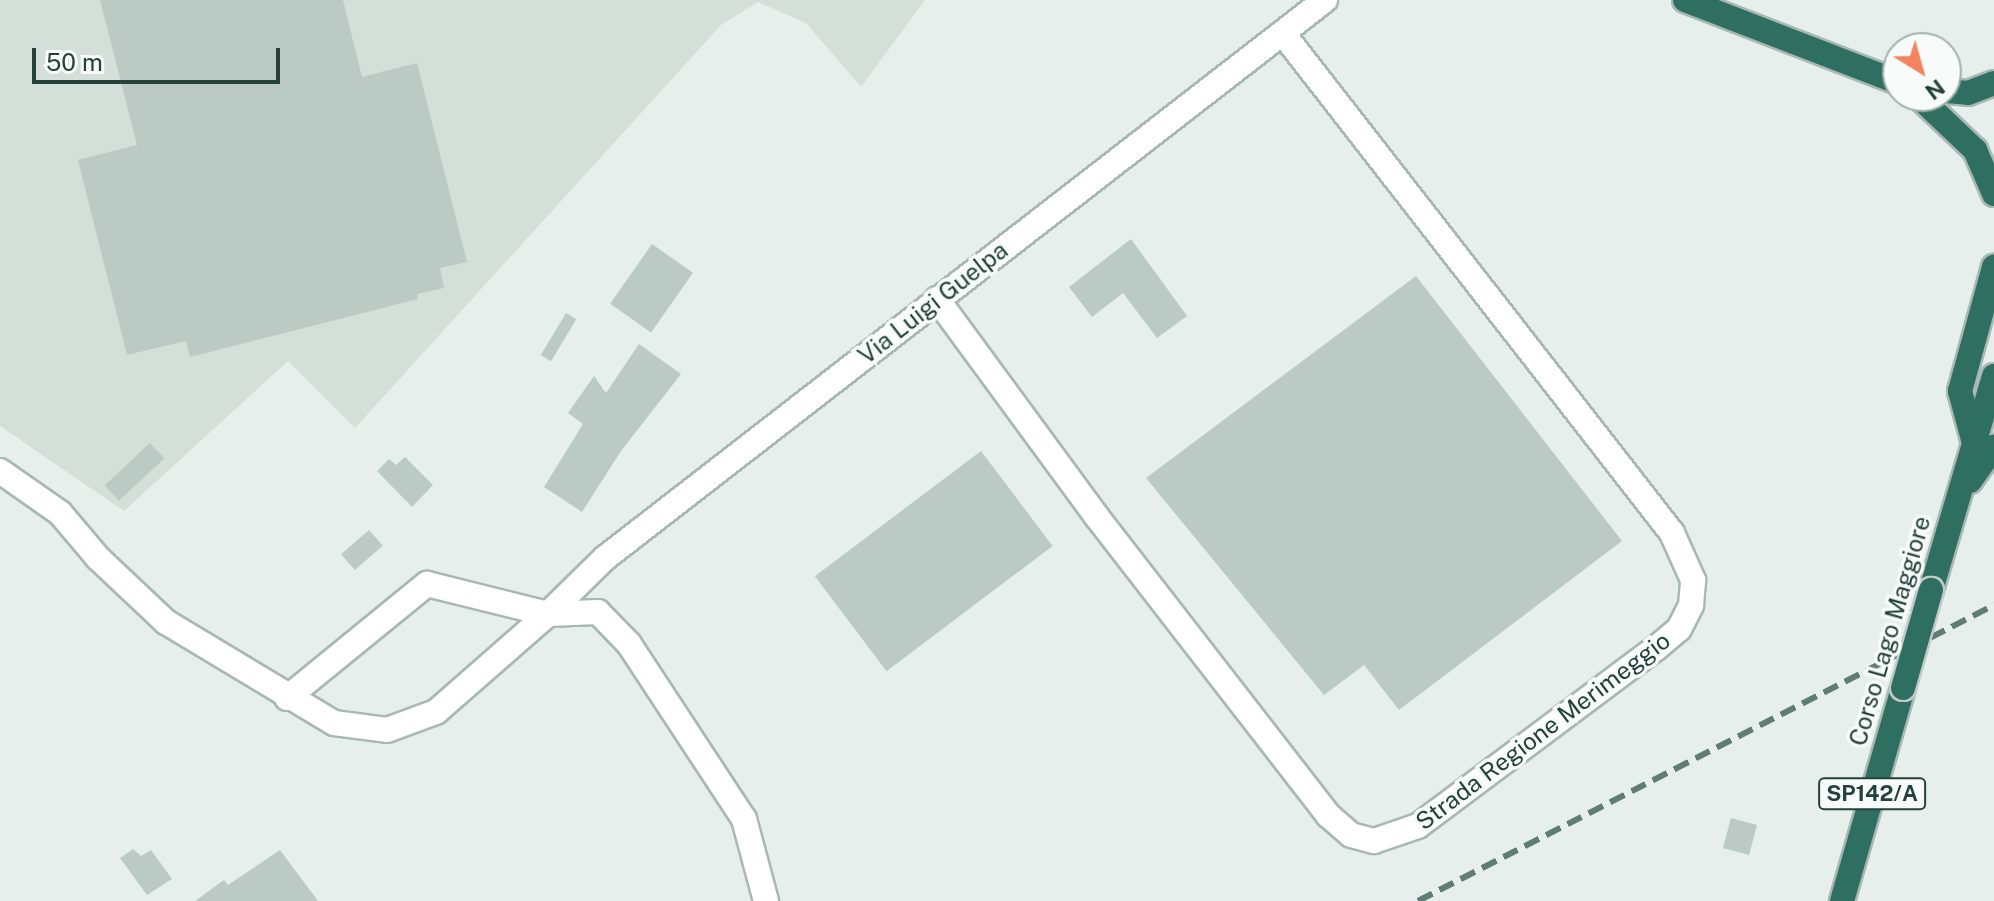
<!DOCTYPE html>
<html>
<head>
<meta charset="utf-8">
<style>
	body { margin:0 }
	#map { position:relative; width:1994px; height:901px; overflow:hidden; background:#e6efeb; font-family:"Public Sans",sans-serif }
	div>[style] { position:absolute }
	.built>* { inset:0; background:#d4dfda }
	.building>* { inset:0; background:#bbcac4; transform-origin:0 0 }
	.roads { filter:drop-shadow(2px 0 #a8b8b2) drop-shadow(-2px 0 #a8b8b2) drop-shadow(0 2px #a8b8b2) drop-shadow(0 -2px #a8b8b2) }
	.street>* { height:24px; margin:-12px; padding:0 12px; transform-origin:12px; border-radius:12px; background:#fff }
	.highway>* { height:24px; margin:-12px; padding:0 12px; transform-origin:12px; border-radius:12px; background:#2f6f62 }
	.rail>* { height:6px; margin-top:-3px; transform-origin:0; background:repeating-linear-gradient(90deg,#5f7d75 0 16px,transparent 0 24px) }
	.bridges { filter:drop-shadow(2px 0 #c2cac8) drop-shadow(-2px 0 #c2cac8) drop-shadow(0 2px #c2cac8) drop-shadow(0 -2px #c2cac8) }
	.highway-bridge>* { height:24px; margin:-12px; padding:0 12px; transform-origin:12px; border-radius:12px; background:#2f6f62 }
	span { translate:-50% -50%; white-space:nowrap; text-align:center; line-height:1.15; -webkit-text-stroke:7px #f7fbf9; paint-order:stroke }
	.shield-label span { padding:2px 6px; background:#f7fbf9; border:2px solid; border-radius:6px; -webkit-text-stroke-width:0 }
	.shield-label { font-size:22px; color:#24423a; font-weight:700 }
	.street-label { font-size:24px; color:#24423a }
	.north { position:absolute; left:1882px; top:32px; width:80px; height:80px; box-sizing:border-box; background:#f7fbf9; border:2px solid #a3b1ad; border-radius:50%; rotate:143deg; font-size:22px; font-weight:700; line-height:32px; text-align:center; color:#24423a }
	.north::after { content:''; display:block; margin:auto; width:28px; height:36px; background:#f4845f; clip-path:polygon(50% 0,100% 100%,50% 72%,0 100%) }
	.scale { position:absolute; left:32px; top:48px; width:248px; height:36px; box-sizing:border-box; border:4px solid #24423a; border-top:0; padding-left:10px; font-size:24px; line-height:28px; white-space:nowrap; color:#24423a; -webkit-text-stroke:6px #f7fbf9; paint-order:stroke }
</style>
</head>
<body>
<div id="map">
	<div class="built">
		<div style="clip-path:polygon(0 0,925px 0,861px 87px,806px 23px,758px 2px,721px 25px,355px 428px,288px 361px,124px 511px,0 426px)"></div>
	</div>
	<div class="building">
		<div style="clip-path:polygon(100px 0,343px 0,362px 77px,417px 63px,467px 262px,440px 268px,444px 288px,417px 294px,418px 299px,190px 357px,186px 341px,127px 355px,78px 160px,137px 145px)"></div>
		<div style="clip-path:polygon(1131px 239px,1187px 316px,1157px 338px,1123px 293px,1092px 317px,1069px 287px)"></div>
		<div style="left:652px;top:244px;width:50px;height:73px;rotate:35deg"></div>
		<div style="clip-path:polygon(1416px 276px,1622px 541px,1399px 710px,1364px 665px,1324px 695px,1146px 478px)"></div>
		<div style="left:566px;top:313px;width:12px;height:49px;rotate:31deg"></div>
		<div style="clip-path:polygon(639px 344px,681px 374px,621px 451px,582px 512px,544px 487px,583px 424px,568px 413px,594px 376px,606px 393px)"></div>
		<div style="left:150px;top:443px;width:21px;height:62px;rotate:47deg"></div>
		<div style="left:981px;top:451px;width:119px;height:208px;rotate:53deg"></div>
		<div style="clip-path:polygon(405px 457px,433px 485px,412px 507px,377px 471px,389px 459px,396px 465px)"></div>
		<div style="left:369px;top:530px;width:21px;height:37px;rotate:49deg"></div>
		<div style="left:1731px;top:818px;width:27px;height:31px;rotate:15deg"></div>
		<div style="clip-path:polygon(133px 849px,141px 856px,151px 850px,172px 879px,147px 895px,120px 858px)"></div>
		<div style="clip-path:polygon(280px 850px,318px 901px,195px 901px,224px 880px,228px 885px)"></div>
	</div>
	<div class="roads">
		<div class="street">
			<div style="left:937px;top:299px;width:270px;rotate:53.7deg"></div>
			<div style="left:1097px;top:517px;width:377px;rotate:52.2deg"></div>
			<div style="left:1328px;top:815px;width:30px;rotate:41deg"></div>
			<div style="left:1351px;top:835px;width:24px;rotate:15deg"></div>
			<div style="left:1374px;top:841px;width:46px;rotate:-18.8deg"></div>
			<div style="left:1418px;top:826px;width:296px;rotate:-36.8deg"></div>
			<div style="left:1655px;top:649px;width:31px;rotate:-40deg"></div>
			<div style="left:1679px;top:629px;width:27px;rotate:-63deg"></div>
			<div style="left:1691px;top:605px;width:25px;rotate:-85deg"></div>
			<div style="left:1693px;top:580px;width:51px;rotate:-114.1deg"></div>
			<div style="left:1672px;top:533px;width:631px;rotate:-127.92deg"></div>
			<div style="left:0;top:471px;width:73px;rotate:35deg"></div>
			<div style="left:60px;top:513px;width:59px;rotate:49.8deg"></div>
			<div style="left:98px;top:558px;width:93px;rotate:43.3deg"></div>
			<div style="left:166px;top:622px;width:196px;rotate:31deg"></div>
			<div style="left:334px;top:723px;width:53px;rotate:7.5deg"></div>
			<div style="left:387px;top:730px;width:52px;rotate:-20.2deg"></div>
			<div style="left:436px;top:712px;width:149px;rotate:-41.2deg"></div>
			<div style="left:548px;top:614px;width:50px;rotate:-2.3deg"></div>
			<div style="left:598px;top:612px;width:45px;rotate:45.9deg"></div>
			<div style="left:629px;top:644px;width:209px;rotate:56.7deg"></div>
			<div style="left:744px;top:819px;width:85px;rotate:75deg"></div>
			<div style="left:287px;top:698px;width:181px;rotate:-39.2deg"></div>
			<div style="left:427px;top:584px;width:125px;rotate:13.9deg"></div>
			<div style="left:548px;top:614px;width:80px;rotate:-44.5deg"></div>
			<div style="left:605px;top:558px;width:911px;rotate:-37.78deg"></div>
		</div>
		<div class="highway">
			<div style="left:1685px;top:0;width:228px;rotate:21.1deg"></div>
			<div style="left:1946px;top:91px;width:22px;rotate:5deg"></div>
			<div style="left:1968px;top:93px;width:28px;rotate:-21deg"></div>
			<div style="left:1918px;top:96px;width:79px;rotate:43.5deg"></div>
			<div style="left:1975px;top:150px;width:48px;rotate:66.6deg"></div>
			<div style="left:1974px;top:443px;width:54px;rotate:-105.1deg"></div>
			<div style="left:1960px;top:391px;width:129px;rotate:-74.7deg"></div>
			<div style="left:1970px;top:481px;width:42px;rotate:-54.8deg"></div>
			<div style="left:1931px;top:590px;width:223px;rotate:-73.6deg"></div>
			<div style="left:1842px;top:901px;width:222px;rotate:-74deg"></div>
		</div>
	</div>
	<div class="rail">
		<div style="left:1418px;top:901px;width:648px;rotate:-27.2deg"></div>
	</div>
	<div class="bridges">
		<div class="highway-bridge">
			<div style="left:1903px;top:688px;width:102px;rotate:-74.1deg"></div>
		</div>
	</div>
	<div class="shield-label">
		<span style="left:1872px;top:794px">SP142/A</span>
	</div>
	<div class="street-label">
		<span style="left:933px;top:303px;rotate:-38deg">Via Luigi Guelpa</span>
		<span style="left:1890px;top:631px;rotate:-74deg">Corso Lago Maggiore</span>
		<span style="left:1543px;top:731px;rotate:-37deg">Strada Regione Merimeggio</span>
	</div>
	<div class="north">N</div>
	<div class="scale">50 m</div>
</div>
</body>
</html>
